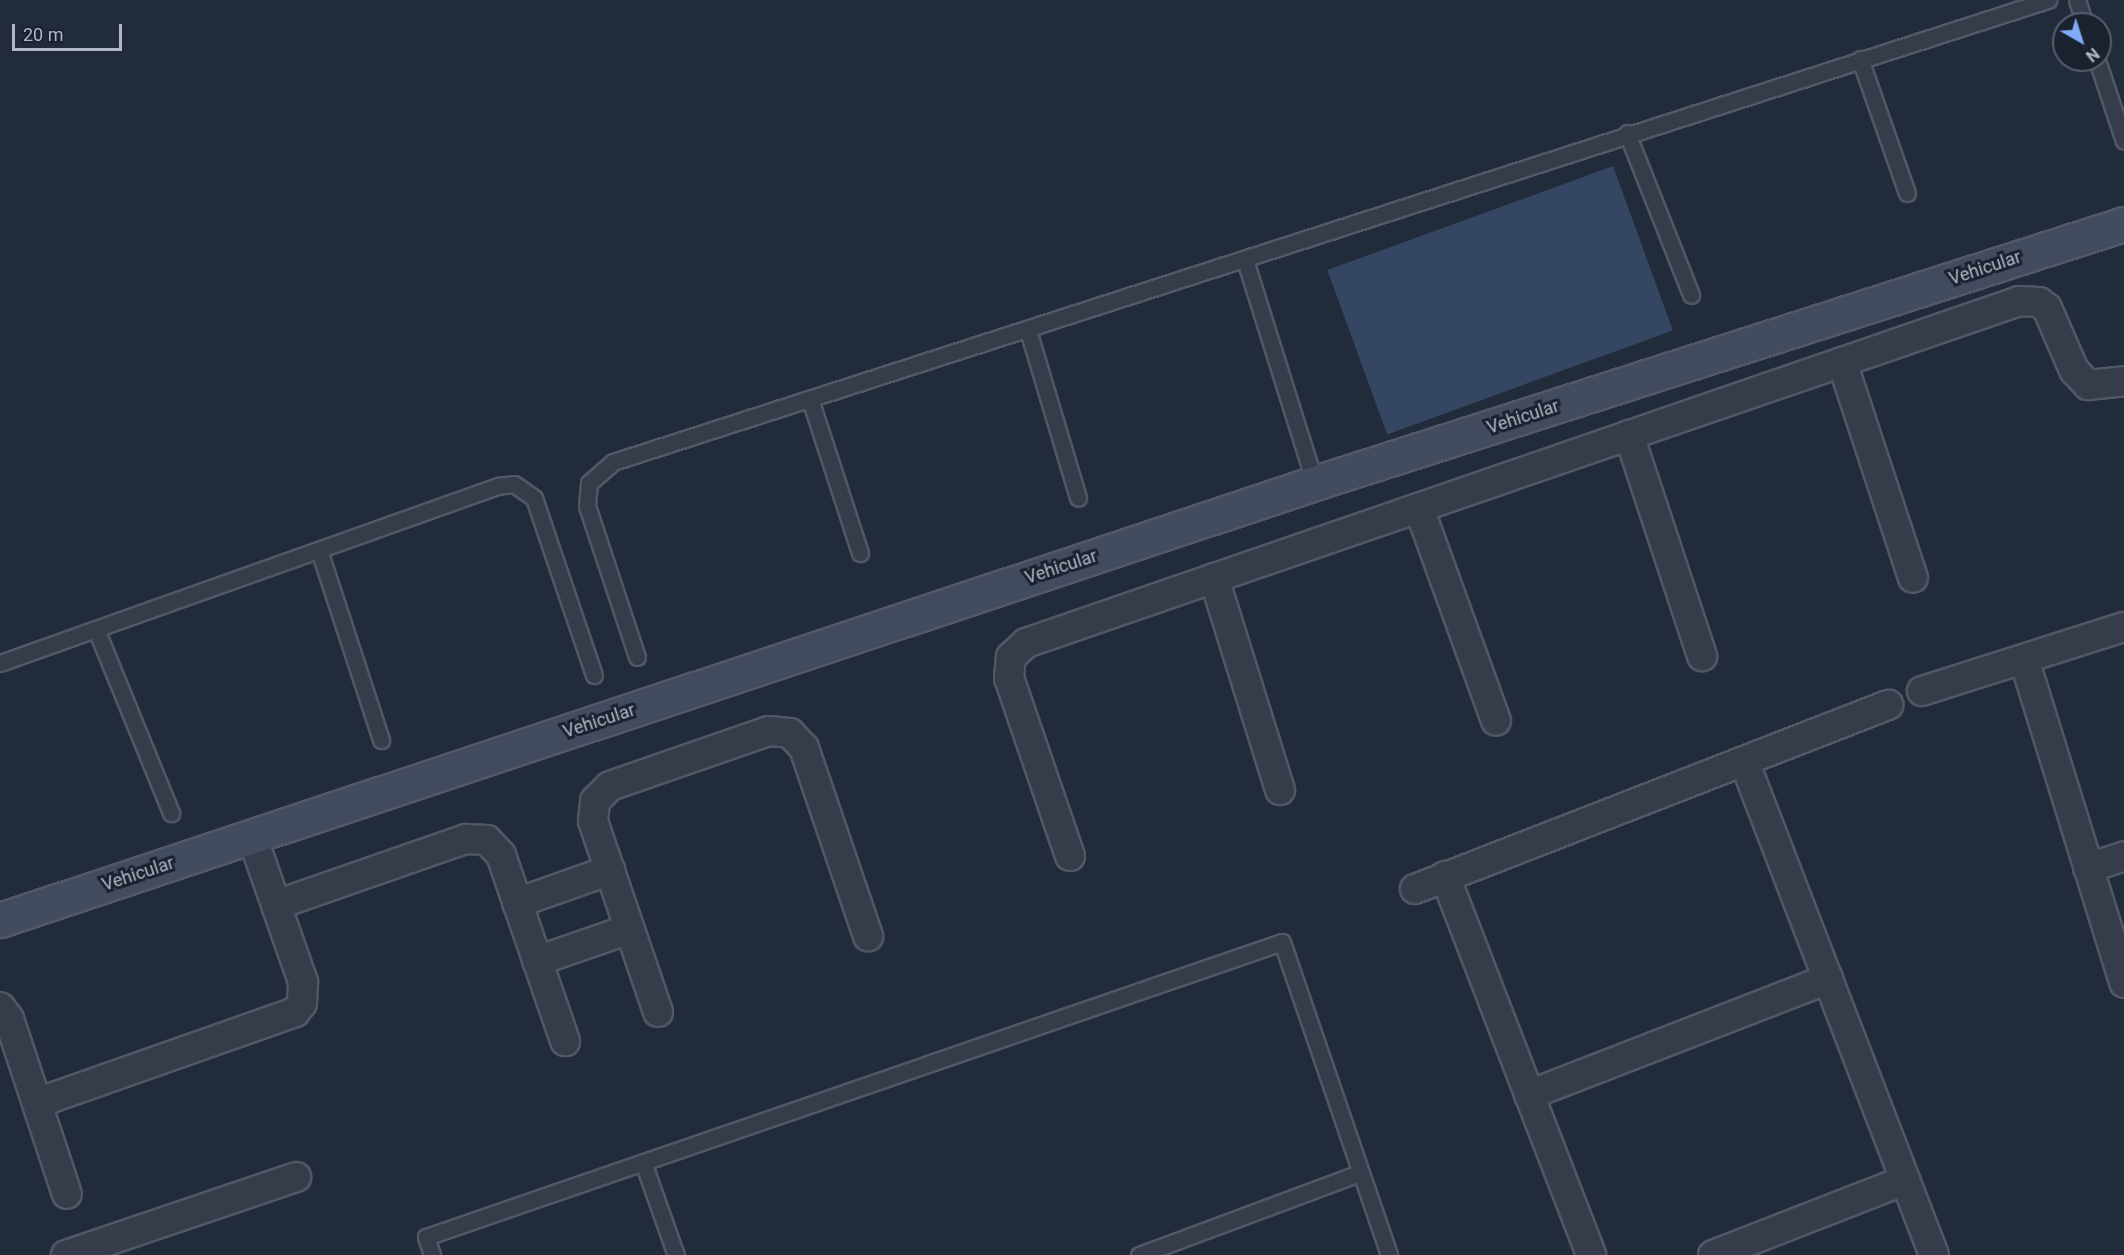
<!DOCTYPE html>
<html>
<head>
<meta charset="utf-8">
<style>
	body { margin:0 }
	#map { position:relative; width:2124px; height:1255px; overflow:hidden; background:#212b3a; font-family:Roboto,sans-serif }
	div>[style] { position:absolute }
	.water>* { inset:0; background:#354662; transform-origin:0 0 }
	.roads { filter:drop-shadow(2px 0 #505865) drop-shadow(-2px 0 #505865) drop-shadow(0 2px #505865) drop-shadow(0 -2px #505865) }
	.lane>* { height:15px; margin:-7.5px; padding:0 7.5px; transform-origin:7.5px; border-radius:7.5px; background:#353d4b }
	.street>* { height:28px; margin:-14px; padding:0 14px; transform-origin:14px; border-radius:14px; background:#353d4b }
	.secondary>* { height:33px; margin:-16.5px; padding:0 16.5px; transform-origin:16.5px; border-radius:16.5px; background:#434c5e }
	span { translate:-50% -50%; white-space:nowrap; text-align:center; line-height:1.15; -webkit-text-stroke:6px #1a222f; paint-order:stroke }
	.street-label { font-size:18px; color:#b0b8c7 }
	.north { position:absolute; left:2052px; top:12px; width:60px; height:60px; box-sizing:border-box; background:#1a222f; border:2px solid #565e6c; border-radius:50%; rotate:141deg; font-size:16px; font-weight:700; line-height:24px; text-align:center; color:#b0b8c7 }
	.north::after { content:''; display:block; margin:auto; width:21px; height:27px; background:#82abf9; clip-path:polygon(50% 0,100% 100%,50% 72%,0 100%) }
	.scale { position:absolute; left:12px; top:24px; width:110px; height:27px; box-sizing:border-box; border:3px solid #b0b8c7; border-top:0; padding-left:8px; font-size:18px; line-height:21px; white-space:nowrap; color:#b0b8c7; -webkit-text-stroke:4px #1a222f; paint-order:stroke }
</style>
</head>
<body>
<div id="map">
	<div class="water">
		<div style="left:1613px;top:166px;width:175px;height:304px;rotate:70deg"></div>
	</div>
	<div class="roads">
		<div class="lane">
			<div style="left:2077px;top:0;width:25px;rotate:72deg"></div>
			<div style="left:1860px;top:59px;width:142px;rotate:70.7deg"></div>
			<div style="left:2097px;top:60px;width:85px;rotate:71.6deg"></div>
			<div style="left:1627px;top:133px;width:174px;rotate:68.4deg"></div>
			<div style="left:1245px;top:260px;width:234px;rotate:72.6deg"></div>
			<div style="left:1028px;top:330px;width:175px;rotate:73.4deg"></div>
			<div style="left:810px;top:399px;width:162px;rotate:72deg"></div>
			<div style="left:319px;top:550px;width:200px;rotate:71.9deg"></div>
			<div style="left:96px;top:629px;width:199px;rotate:67.8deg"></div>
			<div style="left:637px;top:657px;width:159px;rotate:-108.3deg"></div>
			<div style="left:587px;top:506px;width:23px;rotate:-85deg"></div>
			<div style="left:589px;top:483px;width:32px;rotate:-41deg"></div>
			<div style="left:613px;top:462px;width:1508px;rotate:-17.85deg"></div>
			<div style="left:0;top:663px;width:529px;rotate:-19.57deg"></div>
			<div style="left:498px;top:486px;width:16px;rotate:-7deg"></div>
			<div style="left:514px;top:484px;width:24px;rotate:35deg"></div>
			<div style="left:534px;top:498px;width:187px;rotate:71.3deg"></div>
			<div style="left:643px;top:1162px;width:99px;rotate:70.5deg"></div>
			<div style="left:432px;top:1255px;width:19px;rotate:-108deg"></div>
			<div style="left:426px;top:1237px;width:905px;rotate:-19.02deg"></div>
			<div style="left:1282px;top:942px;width:331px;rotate:71.1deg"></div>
			<div style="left:1139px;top:1255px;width:236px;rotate:-20.4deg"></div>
		</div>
		<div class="street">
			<div style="left:1842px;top:362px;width:227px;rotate:71.8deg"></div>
			<div style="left:1629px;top:435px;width:233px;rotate:71.7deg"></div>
			<div style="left:1419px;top:508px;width:226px;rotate:70.1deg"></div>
			<div style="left:1214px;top:578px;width:222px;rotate:72.7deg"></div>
			<div style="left:2024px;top:659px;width:339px;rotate:72.8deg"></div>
			<div style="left:1922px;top:691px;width:212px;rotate:-17.6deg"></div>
			<div style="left:1744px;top:761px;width:529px;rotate:68.96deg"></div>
			<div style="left:1070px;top:856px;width:188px;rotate:-108.9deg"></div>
			<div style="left:1009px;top:678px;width:21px;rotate:-85deg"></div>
			<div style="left:1011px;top:657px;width:21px;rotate:-43deg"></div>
			<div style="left:1026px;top:643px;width:1050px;rotate:-19deg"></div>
			<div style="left:2019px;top:301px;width:20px;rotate:3deg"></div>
			<div style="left:2039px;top:302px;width:10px;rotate:37deg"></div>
			<div style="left:2047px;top:308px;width:68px;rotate:66.5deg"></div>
			<div style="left:2074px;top:370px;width:21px;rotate:47deg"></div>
			<div style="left:2088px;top:385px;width:36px;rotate:-6deg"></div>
			<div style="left:2088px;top:868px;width:38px;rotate:-18deg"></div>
			<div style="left:1445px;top:876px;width:406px;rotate:68.9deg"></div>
			<div style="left:1415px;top:889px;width:508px;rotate:-21.26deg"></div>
			<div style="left:517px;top:903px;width:99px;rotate:-19.5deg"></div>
			<div style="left:276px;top:905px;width:201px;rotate:-19.2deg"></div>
			<div style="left:466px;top:839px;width:21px;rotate:3deg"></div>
			<div style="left:487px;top:840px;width:21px;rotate:47deg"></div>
			<div style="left:501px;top:855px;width:197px;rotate:71deg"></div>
			<div style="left:537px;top:961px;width:98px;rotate:-19deg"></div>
			<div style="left:0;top:1007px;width:15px;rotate:53deg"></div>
			<div style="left:9px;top:1019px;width:184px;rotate:71.7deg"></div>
			<div style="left:658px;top:1012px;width:202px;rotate:-108.8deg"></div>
			<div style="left:593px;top:821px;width:20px;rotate:-84deg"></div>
			<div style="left:595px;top:801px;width:21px;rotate:-45deg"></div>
			<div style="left:610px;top:786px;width:168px;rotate:-19.1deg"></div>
			<div style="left:769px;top:731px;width:21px;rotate:5deg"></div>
			<div style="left:790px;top:733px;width:21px;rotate:47deg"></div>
			<div style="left:804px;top:748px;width:199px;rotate:71.2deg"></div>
			<div style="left:1529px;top:1095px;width:321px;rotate:-21.2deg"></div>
			<div style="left:37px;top:1103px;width:274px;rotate:-19.4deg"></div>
			<div style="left:295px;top:1012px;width:11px;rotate:-52deg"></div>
			<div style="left:302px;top:1003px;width:21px;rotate:-87deg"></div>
			<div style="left:303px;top:982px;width:155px;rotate:-109.3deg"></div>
			<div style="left:66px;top:1255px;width:243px;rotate:-18.7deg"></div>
			<div style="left:1713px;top:1255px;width:206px;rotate:-21.3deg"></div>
		</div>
		<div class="secondary">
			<div style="left:0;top:920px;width:1386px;rotate:-18.38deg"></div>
			<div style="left:1315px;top:483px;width:849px;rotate:-17.75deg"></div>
		</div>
	</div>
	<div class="street-label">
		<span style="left:1985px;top:268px;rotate:-18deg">Vehicular</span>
		<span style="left:1523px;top:417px;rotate:-18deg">Vehicular</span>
		<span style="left:1061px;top:567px;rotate:-18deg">Vehicular</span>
		<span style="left:599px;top:721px;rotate:-18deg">Vehicular</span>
		<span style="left:138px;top:874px;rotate:-18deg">Vehicular</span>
	</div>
	<div class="north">N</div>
	<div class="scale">20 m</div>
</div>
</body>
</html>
